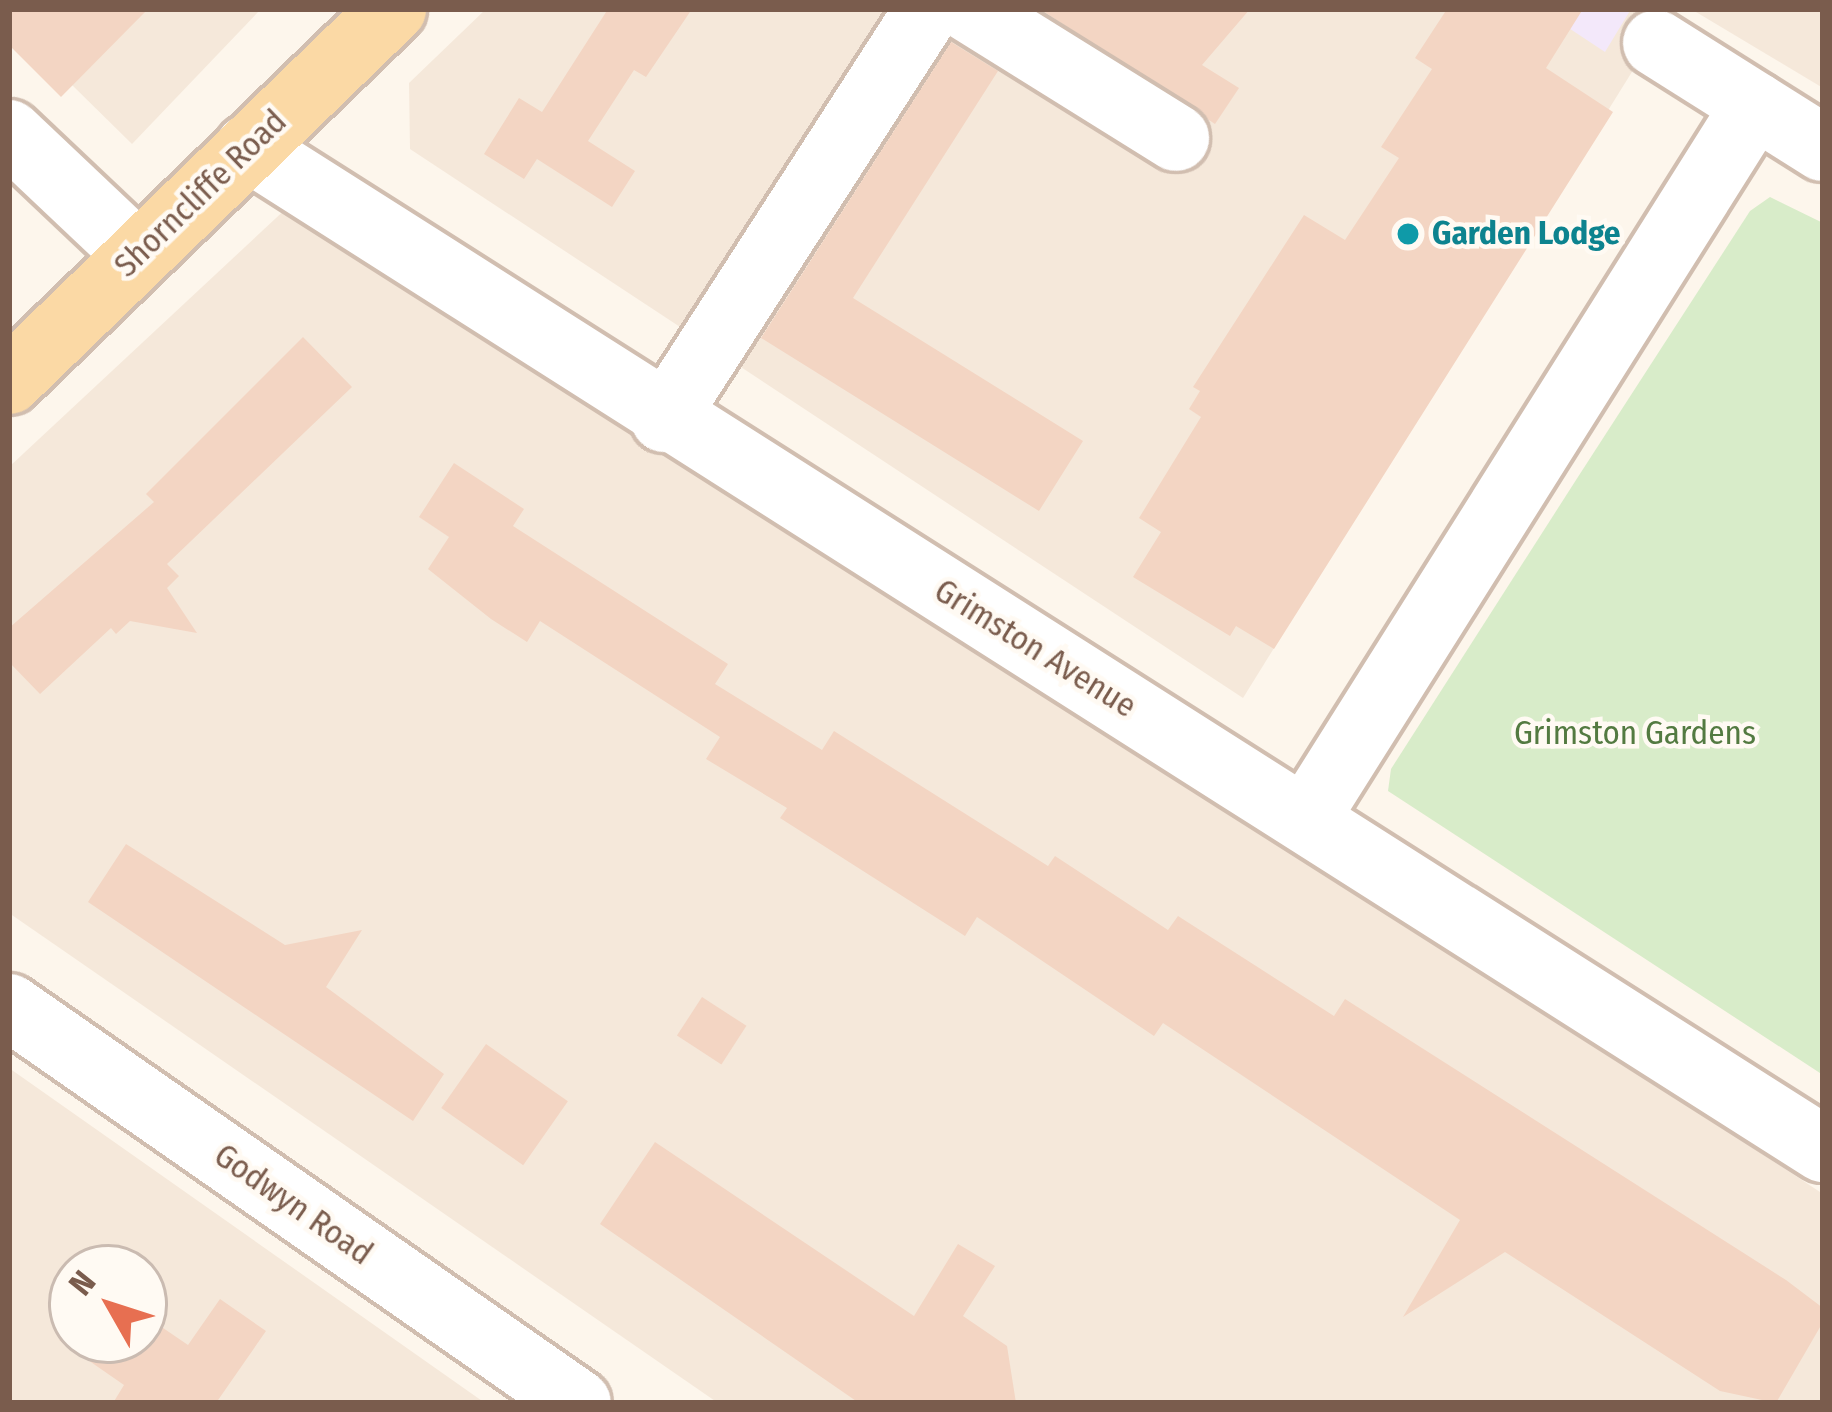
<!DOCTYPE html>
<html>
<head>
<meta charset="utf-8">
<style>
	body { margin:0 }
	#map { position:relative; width:1832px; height:1412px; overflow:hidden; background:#fdf6ec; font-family:"Fira Sans Condensed",sans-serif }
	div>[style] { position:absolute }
	.residential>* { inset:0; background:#f5e8da }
	.education>* { inset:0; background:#f3e8fa }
	.green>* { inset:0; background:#d8ecc9 }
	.building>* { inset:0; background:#f3d5c3; transform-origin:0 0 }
	.roads { filter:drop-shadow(3px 0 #d1beb0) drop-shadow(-3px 0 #d1beb0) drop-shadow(0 3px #d1beb0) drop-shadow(0 -3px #d1beb0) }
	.minor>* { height:66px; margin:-33px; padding:0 33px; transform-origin:33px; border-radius:33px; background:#fff }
	.major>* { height:66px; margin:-33px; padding:0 33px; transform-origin:33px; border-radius:33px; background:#fbd9a5 }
	.dots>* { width:33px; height:33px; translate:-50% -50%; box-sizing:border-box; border:6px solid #fffaf3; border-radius:50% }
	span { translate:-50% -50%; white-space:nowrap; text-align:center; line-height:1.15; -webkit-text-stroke:9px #fffaf3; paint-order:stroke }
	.street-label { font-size:33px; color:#7a5c4d }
	.culture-label { font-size:33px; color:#0d838f; font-weight:700 }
	.left { translate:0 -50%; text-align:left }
	.park-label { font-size:33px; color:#537a41 }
	.frame { position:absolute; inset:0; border:12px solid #7a5c4d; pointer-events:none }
	.north { position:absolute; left:48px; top:1244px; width:120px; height:120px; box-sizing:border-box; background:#fffaf3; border:3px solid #cabbb1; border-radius:50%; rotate:309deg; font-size:33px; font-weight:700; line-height:48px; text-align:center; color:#7a5c4d }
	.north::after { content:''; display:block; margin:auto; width:42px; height:54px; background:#e76f51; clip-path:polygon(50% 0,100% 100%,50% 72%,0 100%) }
</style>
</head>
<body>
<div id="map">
	<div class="residential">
		<div style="clip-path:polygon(9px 9px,261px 9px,132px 144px,9px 23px)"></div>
		<div style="clip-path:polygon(486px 9px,1671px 9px,1243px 698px,410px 149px,409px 83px)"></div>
		<div style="clip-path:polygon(1691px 9px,1823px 9px,1823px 88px)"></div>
		<div style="clip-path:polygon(304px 192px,1823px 1194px,1823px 1403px,718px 1403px,9px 913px,9px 467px)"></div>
		<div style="clip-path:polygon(evenodd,9px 1068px,485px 1403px,9px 1403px,9px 1068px,72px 1268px,144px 1268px,144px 1340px,72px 1340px,72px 1268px)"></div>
	</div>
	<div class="education">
		<div style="clip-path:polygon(1540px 9px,1631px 9px,1605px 52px)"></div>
	</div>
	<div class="green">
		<div style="clip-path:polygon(1770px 197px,1823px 223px,1823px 1075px,1388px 791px,1391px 769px,1576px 480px,1750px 211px)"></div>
	</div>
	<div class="building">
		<div style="clip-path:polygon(9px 9px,148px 9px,61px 97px,9px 45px)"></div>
		<div style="clip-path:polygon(608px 9px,692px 9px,646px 77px,634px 70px,588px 141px,635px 171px,612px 207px,537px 159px,524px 179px,484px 154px,519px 98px,542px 112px)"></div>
		<div style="clip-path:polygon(1040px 9px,1250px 9px,1202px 65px,1239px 88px,1215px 124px)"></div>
		<div style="clip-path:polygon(1447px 9px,1583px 9px,1546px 68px,1613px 112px,1274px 649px,1236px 626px,1230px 636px,1133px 577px,1161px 532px,1139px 518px,1201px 417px,1189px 409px,1200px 391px,1193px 387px,1304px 215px,1345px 240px,1399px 158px,1381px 147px,1432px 69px,1415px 58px)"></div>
		<div style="clip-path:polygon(951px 42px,998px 71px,853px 298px,1083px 441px,1039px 511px,761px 338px)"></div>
		<div style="clip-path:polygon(303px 337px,352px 387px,167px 564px,179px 576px,167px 588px,197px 633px,130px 621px,116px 634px,111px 628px,40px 694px,9px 662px,9px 628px,154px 502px,146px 494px)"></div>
		<div style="clip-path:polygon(454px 463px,524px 509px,513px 526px,728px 664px,715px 684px,822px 750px,834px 731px,1048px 866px,1055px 856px,1168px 930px,1178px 916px,1334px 1016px,1345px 999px,1786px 1280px,1823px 1308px,1823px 1322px,1776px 1403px,1720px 1391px,1505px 1252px,1403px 1317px,1460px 1220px,1163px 1023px,1154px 1036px,977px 917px,965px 936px,780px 818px,787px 808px,706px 759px,720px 737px,540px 621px,527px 642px,491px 619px,428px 569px,449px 537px,419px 517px)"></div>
		<div style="clip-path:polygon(126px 844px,285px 945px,362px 930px,326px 987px,444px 1074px,413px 1121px,88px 902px)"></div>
		<div style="left:702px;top:997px;width:53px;height:46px;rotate:33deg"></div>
		<div style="left:486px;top:1044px;width:100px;height:78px;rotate:35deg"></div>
		<div style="clip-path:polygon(655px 1142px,914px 1316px,958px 1244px,995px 1266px,963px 1316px,1007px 1346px,1016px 1403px,859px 1403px,600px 1224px)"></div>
		<div style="clip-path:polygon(220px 1299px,266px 1331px,216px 1403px,113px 1403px,124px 1385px,59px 1340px,144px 1340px,144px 1315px,188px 1345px)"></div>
	</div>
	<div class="roads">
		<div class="minor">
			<div style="left:969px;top:9px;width:244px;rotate:31.9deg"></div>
			<div style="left:1656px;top:43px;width:197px;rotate:32.2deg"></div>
			<div style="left:9px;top:133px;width:176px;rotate:43.4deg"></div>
			<div style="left:248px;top:148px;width:1866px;rotate:32.44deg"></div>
			<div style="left:664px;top:419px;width:488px;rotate:-57.2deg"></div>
			<div style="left:1307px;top:817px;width:841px;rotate:-57.82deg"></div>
			<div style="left:9px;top:1007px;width:693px;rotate:34.84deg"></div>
		</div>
		<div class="major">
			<div style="left:9px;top:381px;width:535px;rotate:-44.09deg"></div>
		</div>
	</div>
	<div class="dots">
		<div style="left:1408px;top:234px;background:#0f9aa8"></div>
	</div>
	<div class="street-label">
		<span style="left:201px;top:194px;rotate:-44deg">Shorncliffe Road</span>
		<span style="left:1035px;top:649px;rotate:32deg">Grimston Avenue</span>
		<span style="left:293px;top:1205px;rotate:35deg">Godwyn Road</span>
	</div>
	<div class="culture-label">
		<span class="left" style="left:1432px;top:234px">Garden Lodge</span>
	</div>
	<div class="park-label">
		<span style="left:1635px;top:734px">Grimston Gardens</span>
	</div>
	<div class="frame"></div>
	<div class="north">N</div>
</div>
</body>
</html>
